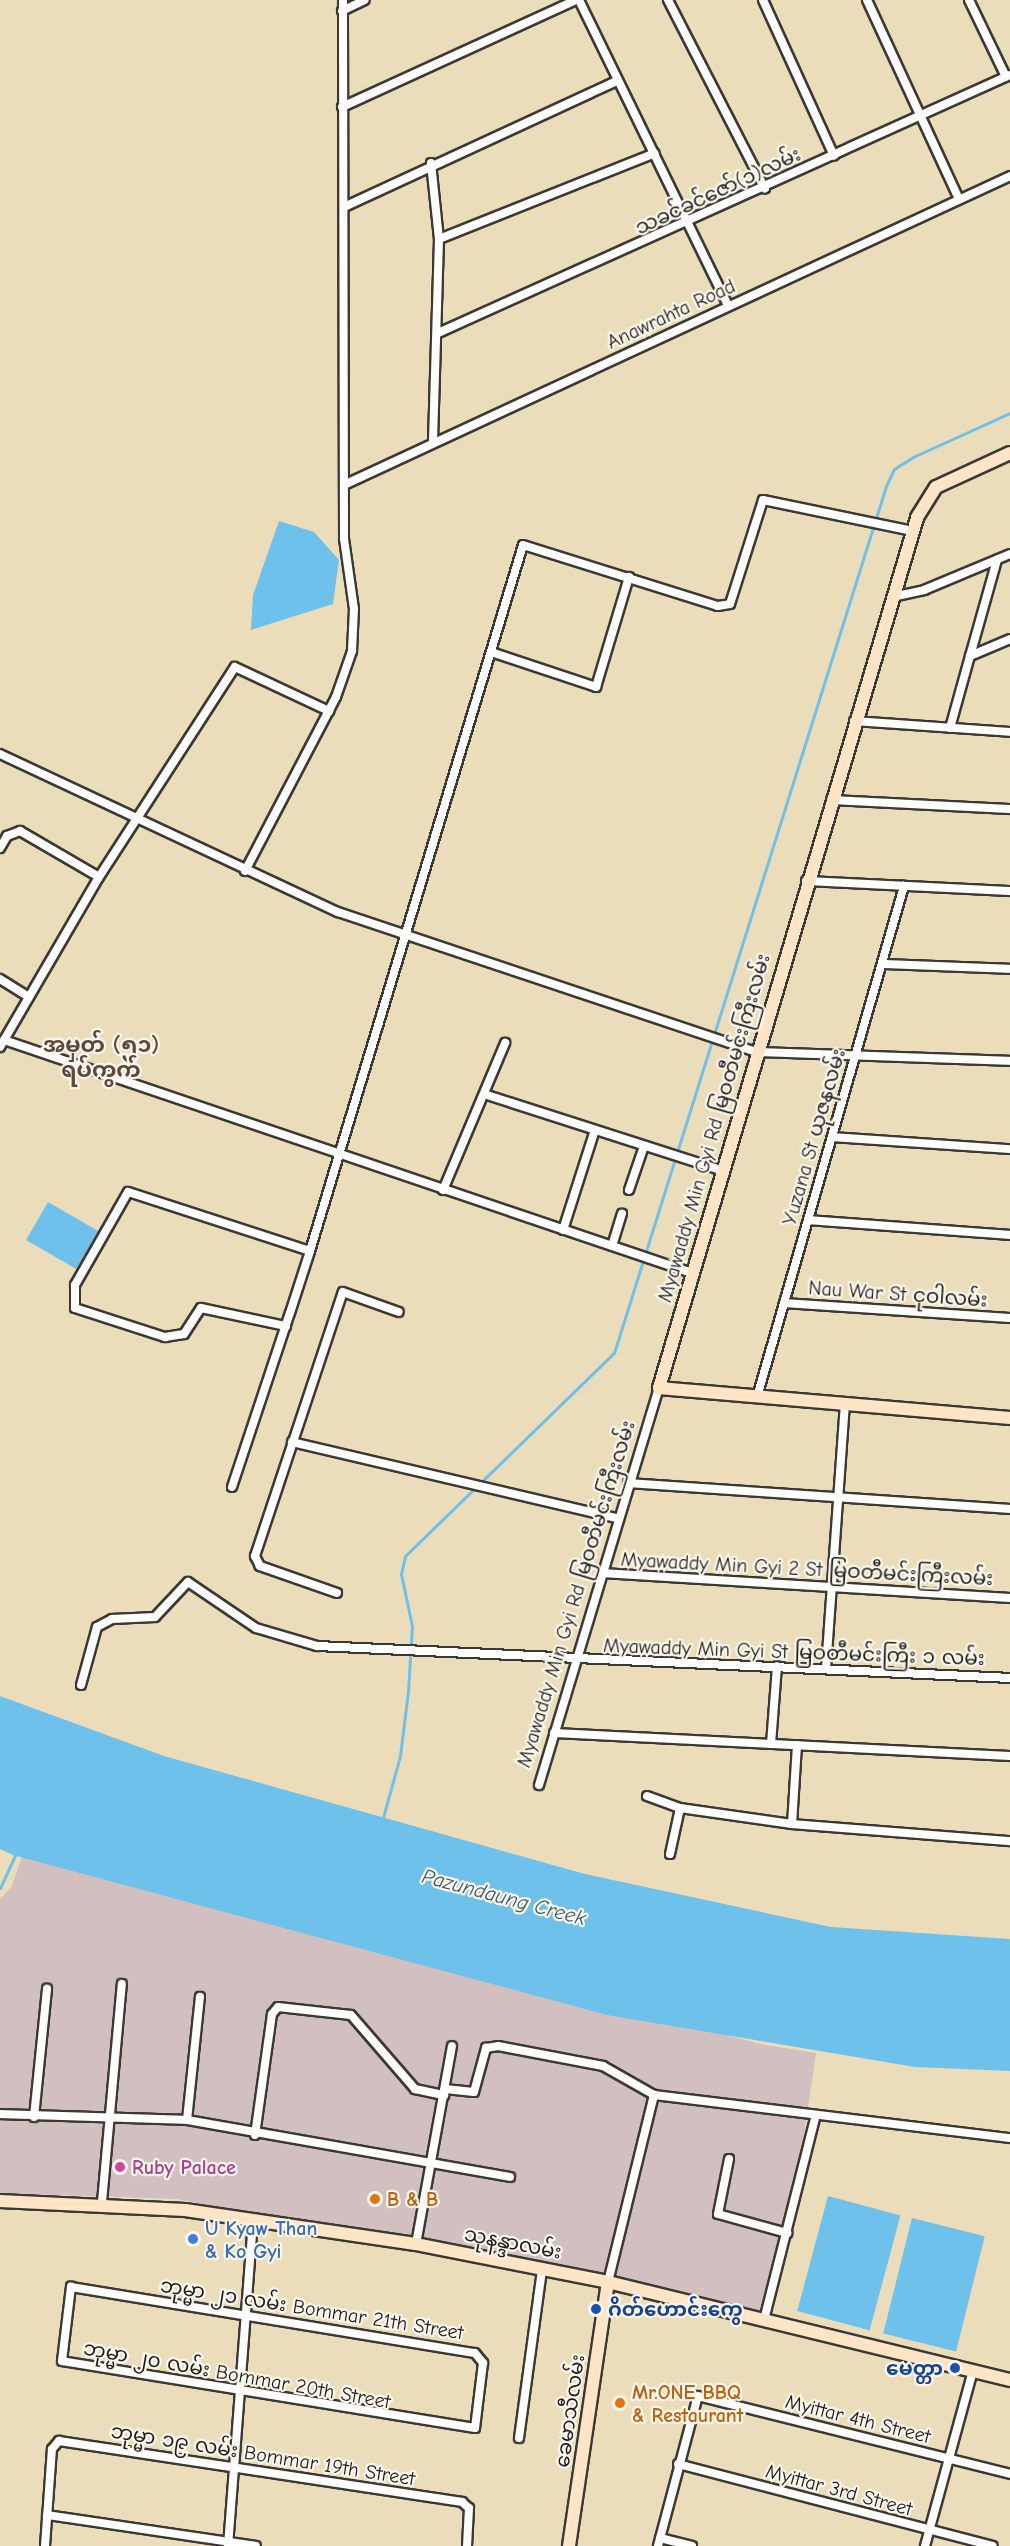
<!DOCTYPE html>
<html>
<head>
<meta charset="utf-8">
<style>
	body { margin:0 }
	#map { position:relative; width:1010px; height:2546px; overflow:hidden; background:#ecddba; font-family:"Comic Neue","Noto Sans Myanmar",sans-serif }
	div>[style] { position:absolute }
	.industrial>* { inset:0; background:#d2bfc0 }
	.water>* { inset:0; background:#6ec1ea; transform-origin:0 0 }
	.stream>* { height:3px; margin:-1.5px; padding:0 1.5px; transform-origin:1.5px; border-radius:1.5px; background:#6ec1ea }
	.roads { filter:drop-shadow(2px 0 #3b3934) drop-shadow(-2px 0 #3b3934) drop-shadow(0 2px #3b3934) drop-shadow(0 -2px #3b3934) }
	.street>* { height:8px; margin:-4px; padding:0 4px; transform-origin:4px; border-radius:4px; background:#fff }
	.secondary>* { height:12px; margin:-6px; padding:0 6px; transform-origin:6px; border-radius:6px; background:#ffe4c6 }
	.dots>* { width:16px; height:16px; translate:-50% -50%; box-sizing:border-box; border:3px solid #fbf7ec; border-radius:50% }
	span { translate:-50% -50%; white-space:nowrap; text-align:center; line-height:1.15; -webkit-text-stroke:4.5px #fbf7ec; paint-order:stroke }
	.street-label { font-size:20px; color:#1c1c1c }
	.hotel-label { font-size:20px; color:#b23c85; font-weight:700 }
	.left { translate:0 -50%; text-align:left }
	.food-label { font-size:20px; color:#c56008; font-weight:700 }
	.shop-label { font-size:20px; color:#366cbe; font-weight:700 }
	.transit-label { font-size:20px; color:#164399; font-weight:700 }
	.right { translate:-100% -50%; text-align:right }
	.water-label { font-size:21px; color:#395664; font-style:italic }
	.quarter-label { font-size:22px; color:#5f473d; font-weight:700 }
</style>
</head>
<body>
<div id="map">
	<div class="industrial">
		<div style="clip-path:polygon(22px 1857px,765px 2045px,816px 2053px,796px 2189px,757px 2318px,600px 2277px,176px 2199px,0 2193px,0 1899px,11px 1888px)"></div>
	</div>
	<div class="water">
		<div style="clip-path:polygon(279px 521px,314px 532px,339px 560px,333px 604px,251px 630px,253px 595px)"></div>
		<div style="left:48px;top:1202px;width:58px;height:44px;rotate:30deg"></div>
		<div style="clip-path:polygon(0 1696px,164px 1756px,585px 1874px,831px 1927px,1010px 1939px,1010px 2071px,915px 2067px,607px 2015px,13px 1855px,0 1849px)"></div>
		<div style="left:828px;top:2196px;width:75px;height:119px;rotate:15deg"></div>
		<div style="left:912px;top:2218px;width:75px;height:119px;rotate:14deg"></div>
	</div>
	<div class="stream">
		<div style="left:382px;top:1821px;width:67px;rotate:-74.5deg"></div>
		<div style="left:400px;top:1756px;width:65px;rotate:-83deg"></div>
		<div style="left:408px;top:1691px;width:65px;rotate:-86.5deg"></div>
		<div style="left:412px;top:1626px;width:53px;rotate:-101.9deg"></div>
		<div style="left:401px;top:1574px;width:18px;rotate:-77deg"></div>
		<div style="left:405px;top:1556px;width:291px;rotate:-44.2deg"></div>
		<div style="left:614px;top:1353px;width:909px;rotate:-72.58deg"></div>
		<div style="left:886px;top:486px;width:19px;rotate:-65deg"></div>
		<div style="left:894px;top:469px;width:22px;rotate:-32deg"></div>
		<div style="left:913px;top:457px;width:107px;rotate:-24.4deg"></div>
		<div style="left:0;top:1888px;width:41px;rotate:-65.3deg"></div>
	</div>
	<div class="roads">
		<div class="street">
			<div style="left:579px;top:0;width:340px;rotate:64deg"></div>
			<div style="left:668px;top:0;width:212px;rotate:62.8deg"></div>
			<div style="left:763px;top:0;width:171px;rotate:65.5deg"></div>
			<div style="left:867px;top:0;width:219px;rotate:65.2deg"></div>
			<div style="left:969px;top:0;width:85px;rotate:64.3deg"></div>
			<div style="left:342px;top:11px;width:25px;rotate:-26deg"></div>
			<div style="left:342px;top:107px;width:257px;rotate:-24.6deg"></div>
			<div style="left:431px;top:163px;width:76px;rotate:84deg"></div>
			<div style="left:439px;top:239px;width:202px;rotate:91.7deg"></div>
			<div style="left:344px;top:207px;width:301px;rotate:-24.8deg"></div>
			<div style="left:439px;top:239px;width:232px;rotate:-21.7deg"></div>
			<div style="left:438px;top:333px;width:627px;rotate:-24.28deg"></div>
			<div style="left:346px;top:484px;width:732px;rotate:-24.88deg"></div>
			<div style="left:892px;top:597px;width:33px;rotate:-12deg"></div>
			<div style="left:924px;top:590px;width:93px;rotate:-22.7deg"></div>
			<div style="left:491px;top:652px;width:111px;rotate:18.4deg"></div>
			<div style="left:596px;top:687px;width:115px;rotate:-73.3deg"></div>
			<div style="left:970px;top:656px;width:100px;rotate:-74.3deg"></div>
			<div style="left:854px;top:721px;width:156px;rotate:4deg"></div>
			<div style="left:950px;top:728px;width:75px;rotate:-74.5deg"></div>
			<div style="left:970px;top:656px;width:43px;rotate:-23deg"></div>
			<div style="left:0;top:754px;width:373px;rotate:25.1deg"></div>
			<div style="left:338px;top:912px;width:441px;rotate:18.5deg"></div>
			<div style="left:756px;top:1052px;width:254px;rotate:2deg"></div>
			<div style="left:831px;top:800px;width:179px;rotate:2.9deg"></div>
			<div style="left:0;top:848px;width:14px;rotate:-60deg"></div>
			<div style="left:7px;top:836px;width:14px;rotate:-21deg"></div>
			<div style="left:20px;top:831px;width:91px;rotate:30.2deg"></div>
			<div style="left:245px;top:871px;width:196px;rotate:-62.4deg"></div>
			<div style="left:336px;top:697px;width:49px;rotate:-70.8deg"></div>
			<div style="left:352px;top:651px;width:42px;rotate:-87.3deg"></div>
			<div style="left:354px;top:609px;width:71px;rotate:-98.1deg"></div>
			<div style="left:344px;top:539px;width:539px;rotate:-90.11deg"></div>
			<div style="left:806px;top:881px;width:204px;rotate:2.8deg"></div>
			<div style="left:882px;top:964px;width:128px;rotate:2.2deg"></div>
			<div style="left:0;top:979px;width:34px;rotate:32deg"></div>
			<div style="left:4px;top:1040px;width:726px;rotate:18.71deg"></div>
			<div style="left:0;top:1047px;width:197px;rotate:-59.8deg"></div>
			<div style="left:99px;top:877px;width:250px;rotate:-57.1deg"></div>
			<div style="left:235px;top:667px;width:104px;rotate:25.1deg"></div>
			<div style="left:484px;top:1094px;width:249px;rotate:17.8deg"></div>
			<div style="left:832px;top:1137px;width:178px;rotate:3.9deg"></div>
			<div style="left:443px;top:1190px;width:160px;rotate:-67.1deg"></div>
			<div style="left:629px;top:1190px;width:46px;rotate:-71.2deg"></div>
			<div style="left:808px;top:1220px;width:203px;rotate:4.2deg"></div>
			<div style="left:563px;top:1230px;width:105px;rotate:-72.3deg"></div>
			<div style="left:612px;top:1246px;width:34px;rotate:-73deg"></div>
			<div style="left:310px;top:1251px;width:737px;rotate:-73.21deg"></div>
			<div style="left:523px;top:545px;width:204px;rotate:17.4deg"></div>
			<div style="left:718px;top:606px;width:12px;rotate:-9deg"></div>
			<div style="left:730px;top:604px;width:109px;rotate:-72.4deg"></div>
			<div style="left:763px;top:500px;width:153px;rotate:11.7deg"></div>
			<div style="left:784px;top:1303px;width:226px;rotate:3.8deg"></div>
			<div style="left:757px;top:1397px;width:532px;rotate:-73.95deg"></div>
			<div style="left:292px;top:1442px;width:334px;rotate:13.2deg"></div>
			<div style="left:628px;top:1483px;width:383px;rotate:3.9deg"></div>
			<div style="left:232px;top:1487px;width:183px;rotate:-71.6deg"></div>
			<div style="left:290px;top:1313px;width:65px;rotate:-72.1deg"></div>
			<div style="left:310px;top:1251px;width:191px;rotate:-162deg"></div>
			<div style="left:128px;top:1192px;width:107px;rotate:119.7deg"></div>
			<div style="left:75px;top:1285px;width:23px;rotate:90deg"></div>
			<div style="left:75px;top:1308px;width:95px;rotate:17.9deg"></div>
			<div style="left:165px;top:1337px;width:19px;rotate:-9deg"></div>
			<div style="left:184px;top:1334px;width:31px;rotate:-57deg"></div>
			<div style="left:201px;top:1308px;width:87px;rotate:12deg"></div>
			<div style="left:602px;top:1573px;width:409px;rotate:3.5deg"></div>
			<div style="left:337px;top:1593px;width:82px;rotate:-160.7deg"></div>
			<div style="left:260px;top:1566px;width:11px;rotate:-117deg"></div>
			<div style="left:255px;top:1556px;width:278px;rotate:-71.6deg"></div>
			<div style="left:343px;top:1292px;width:59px;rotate:19.7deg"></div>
			<div style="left:826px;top:1668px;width:265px;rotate:-85.9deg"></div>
			<div style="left:81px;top:1685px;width:60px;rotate:-74.6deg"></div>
			<div style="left:97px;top:1627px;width:17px;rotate:-28deg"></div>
			<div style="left:112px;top:1619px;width:43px;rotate:-2.7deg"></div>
			<div style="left:155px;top:1617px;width:48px;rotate:-46.7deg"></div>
			<div style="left:188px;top:1582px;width:82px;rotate:34.1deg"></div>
			<div style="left:256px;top:1628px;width:64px;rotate:16.4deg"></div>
			<div style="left:317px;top:1646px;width:694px;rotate:2.64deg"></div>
			<div style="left:554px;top:1733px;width:457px;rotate:2.9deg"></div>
			<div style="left:771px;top:1744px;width:78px;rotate:-85.6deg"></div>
			<div style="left:797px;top:1745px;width:79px;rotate:93.6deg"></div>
			<div style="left:792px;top:1824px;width:219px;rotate:4.5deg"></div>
			<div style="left:539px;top:1785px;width:415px;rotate:-73.2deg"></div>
			<div style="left:647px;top:1796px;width:35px;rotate:20deg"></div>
			<div style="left:680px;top:1808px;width:113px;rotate:8.1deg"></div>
			<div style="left:670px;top:1854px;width:47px;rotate:-77.7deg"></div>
			<div style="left:445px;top:2089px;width:29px;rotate:6deg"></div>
			<div style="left:474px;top:2092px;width:46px;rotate:-74.7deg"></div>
			<div style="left:486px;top:2048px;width:12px;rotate:-9deg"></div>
			<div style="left:498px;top:2046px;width:107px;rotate:10.8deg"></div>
			<div style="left:603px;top:2066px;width:59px;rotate:29.6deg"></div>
			<div style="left:654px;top:2095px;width:359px;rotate:6.9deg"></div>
			<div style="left:0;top:2114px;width:187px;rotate:1.8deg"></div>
			<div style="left:187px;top:2120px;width:328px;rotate:10deg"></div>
			<div style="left:34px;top:2117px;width:129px;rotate:-84.2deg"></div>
			<div style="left:187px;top:2120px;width:124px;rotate:-84deg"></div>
			<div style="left:255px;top:2135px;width:122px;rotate:-82deg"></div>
			<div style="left:272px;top:2014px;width:9px;rotate:-49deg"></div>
			<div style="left:278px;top:2007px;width:73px;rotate:6.3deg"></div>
			<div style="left:351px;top:2015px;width:98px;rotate:49.1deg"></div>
			<div style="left:415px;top:2089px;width:30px;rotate:12deg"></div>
			<div style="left:729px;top:2159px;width:56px;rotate:101.3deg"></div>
			<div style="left:718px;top:2214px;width:72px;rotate:15.4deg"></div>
			<div style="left:102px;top:2202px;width:219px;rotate:-84.8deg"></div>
			<div style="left:416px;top:2244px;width:201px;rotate:-79.7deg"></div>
			<div style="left:608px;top:2282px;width:193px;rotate:-76.2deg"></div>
			<div style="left:71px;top:2287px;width:409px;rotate:9.3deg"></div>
			<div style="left:475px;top:2353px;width:13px;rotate:51deg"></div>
			<div style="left:483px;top:2363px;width:65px;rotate:97deg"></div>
			<div style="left:475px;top:2428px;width:418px;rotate:-170.8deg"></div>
			<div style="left:62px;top:2361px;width:75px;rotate:-83.1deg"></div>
			<div style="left:764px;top:2320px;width:208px;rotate:-75.8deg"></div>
			<div style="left:519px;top:2438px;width:171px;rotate:-82.2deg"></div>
			<div style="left:678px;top:2464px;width:325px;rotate:14.6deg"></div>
			<div style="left:47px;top:2515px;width:211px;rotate:8.4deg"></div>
			<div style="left:660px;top:2538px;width:33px;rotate:14deg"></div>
			<div style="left:45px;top:2546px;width:97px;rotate:-85.9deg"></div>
			<div style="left:52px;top:2449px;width:11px;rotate:-49deg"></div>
			<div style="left:59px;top:2441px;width:408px;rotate:8.6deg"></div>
			<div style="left:462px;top:2502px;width:9px;rotate:41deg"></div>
			<div style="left:469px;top:2508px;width:38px;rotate:93deg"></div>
			<div style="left:228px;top:2546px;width:328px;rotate:-85.6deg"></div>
			<div style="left:658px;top:2546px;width:155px;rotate:-75.1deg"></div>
			<div style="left:698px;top:2396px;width:322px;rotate:14deg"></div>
			<div style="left:925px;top:2546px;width:182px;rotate:-74.7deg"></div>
		</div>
		<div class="secondary">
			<div style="left:1010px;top:453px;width:81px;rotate:155.3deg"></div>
			<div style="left:936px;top:487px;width:36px;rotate:122deg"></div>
			<div style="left:917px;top:518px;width:907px;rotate:106.52deg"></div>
			<div style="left:659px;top:1388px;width:352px;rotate:4.9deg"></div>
			<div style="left:0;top:2201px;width:185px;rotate:2.8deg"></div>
			<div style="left:185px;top:2210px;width:233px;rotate:8.4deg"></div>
			<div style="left:416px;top:2244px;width:196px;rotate:11.2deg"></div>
			<div style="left:608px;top:2282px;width:414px;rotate:13.7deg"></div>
			<div style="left:569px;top:2546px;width:267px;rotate:-81.6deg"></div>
		</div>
	</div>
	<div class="dots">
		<div style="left:120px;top:2167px;background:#d1479c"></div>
		<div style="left:375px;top:2199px;background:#e8710a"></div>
		<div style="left:193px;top:2239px;background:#3f7fe0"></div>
		<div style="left:596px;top:2309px;background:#1a4fb4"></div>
		<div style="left:955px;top:2368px;background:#1a4fb4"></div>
		<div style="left:620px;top:2403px;background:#e8710a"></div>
	</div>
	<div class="street-label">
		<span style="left:718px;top:191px;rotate:-25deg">သခင်ခင်ဇော်(၁)လမ်း</span>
		<span style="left:671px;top:314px;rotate:-25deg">Anawrahta Road</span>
		<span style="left:714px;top:1128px;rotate:-74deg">Myawaddy Min Gyi Rd မြဝတီမင်းကြီးလမ်း</span>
		<span style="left:814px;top:1137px;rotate:-74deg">Yuzana St ယုဇနလမ်း</span>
		<span style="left:898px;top:1294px;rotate:4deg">Nau War St ငုဝါလမ်း</span>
		<span style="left:807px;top:1569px;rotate:3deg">Myawaddy Min Gyi 2 St မြဝတီမင်းကြီးလမ်း</span>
		<span style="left:576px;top:1594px;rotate:-73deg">Myawaddy Min Gyi Rd မြဝတီမင်းကြီးလမ်း</span>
		<span style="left:794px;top:1652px;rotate:2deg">Myawaddy Min Gyi St မြဝတီမင်းကြီး ၁ လမ်း</span>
		<span style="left:513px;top:2243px;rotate:11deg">သုနန္ဒာလမ်း</span>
		<span style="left:312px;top:2309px;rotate:9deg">ဘုမ္မာ ၂၁ လမ်း Bommar 21th Street</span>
		<span style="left:237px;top:2375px;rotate:10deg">ဘုမ္မာ ၂၀ လမ်း Bommar 20th Street</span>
		<span style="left:570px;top:2411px;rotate:-82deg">ခေမာသီလမ်း</span>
		<span style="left:858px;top:2419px;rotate:14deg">Myittar 4th Street</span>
		<span style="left:263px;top:2455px;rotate:9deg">ဘုမ္မာ ၁၉ လမ်း Bommar 19th Street</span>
		<span style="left:839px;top:2490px;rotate:15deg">Myittar 3rd Street</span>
	</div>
	<div class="hotel-label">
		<span class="left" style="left:132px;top:2167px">Ruby Palace</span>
	</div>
	<div class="food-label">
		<span class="left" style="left:387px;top:2199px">B &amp; B</span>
		<span class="left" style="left:632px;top:2404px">Mr.ONE BBQ<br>&amp; Restaurant</span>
	</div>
	<div class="shop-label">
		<span class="left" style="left:205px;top:2240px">U Kyaw Than<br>&amp; Ko Gyi</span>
	</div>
	<div class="transit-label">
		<span class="left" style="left:608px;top:2309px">ဂိတ်ဟောင်းကွေ</span>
		<span class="right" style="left:943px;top:2368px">မေတ္တာ</span>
	</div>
	<div class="water-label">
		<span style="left:504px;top:1897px;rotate:15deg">Pazundaung Creek</span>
	</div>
	<div class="quarter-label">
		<span style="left:101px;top:1058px">အမှတ် (၅၁)<br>ရပ်ကွက်</span>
	</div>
</div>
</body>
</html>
